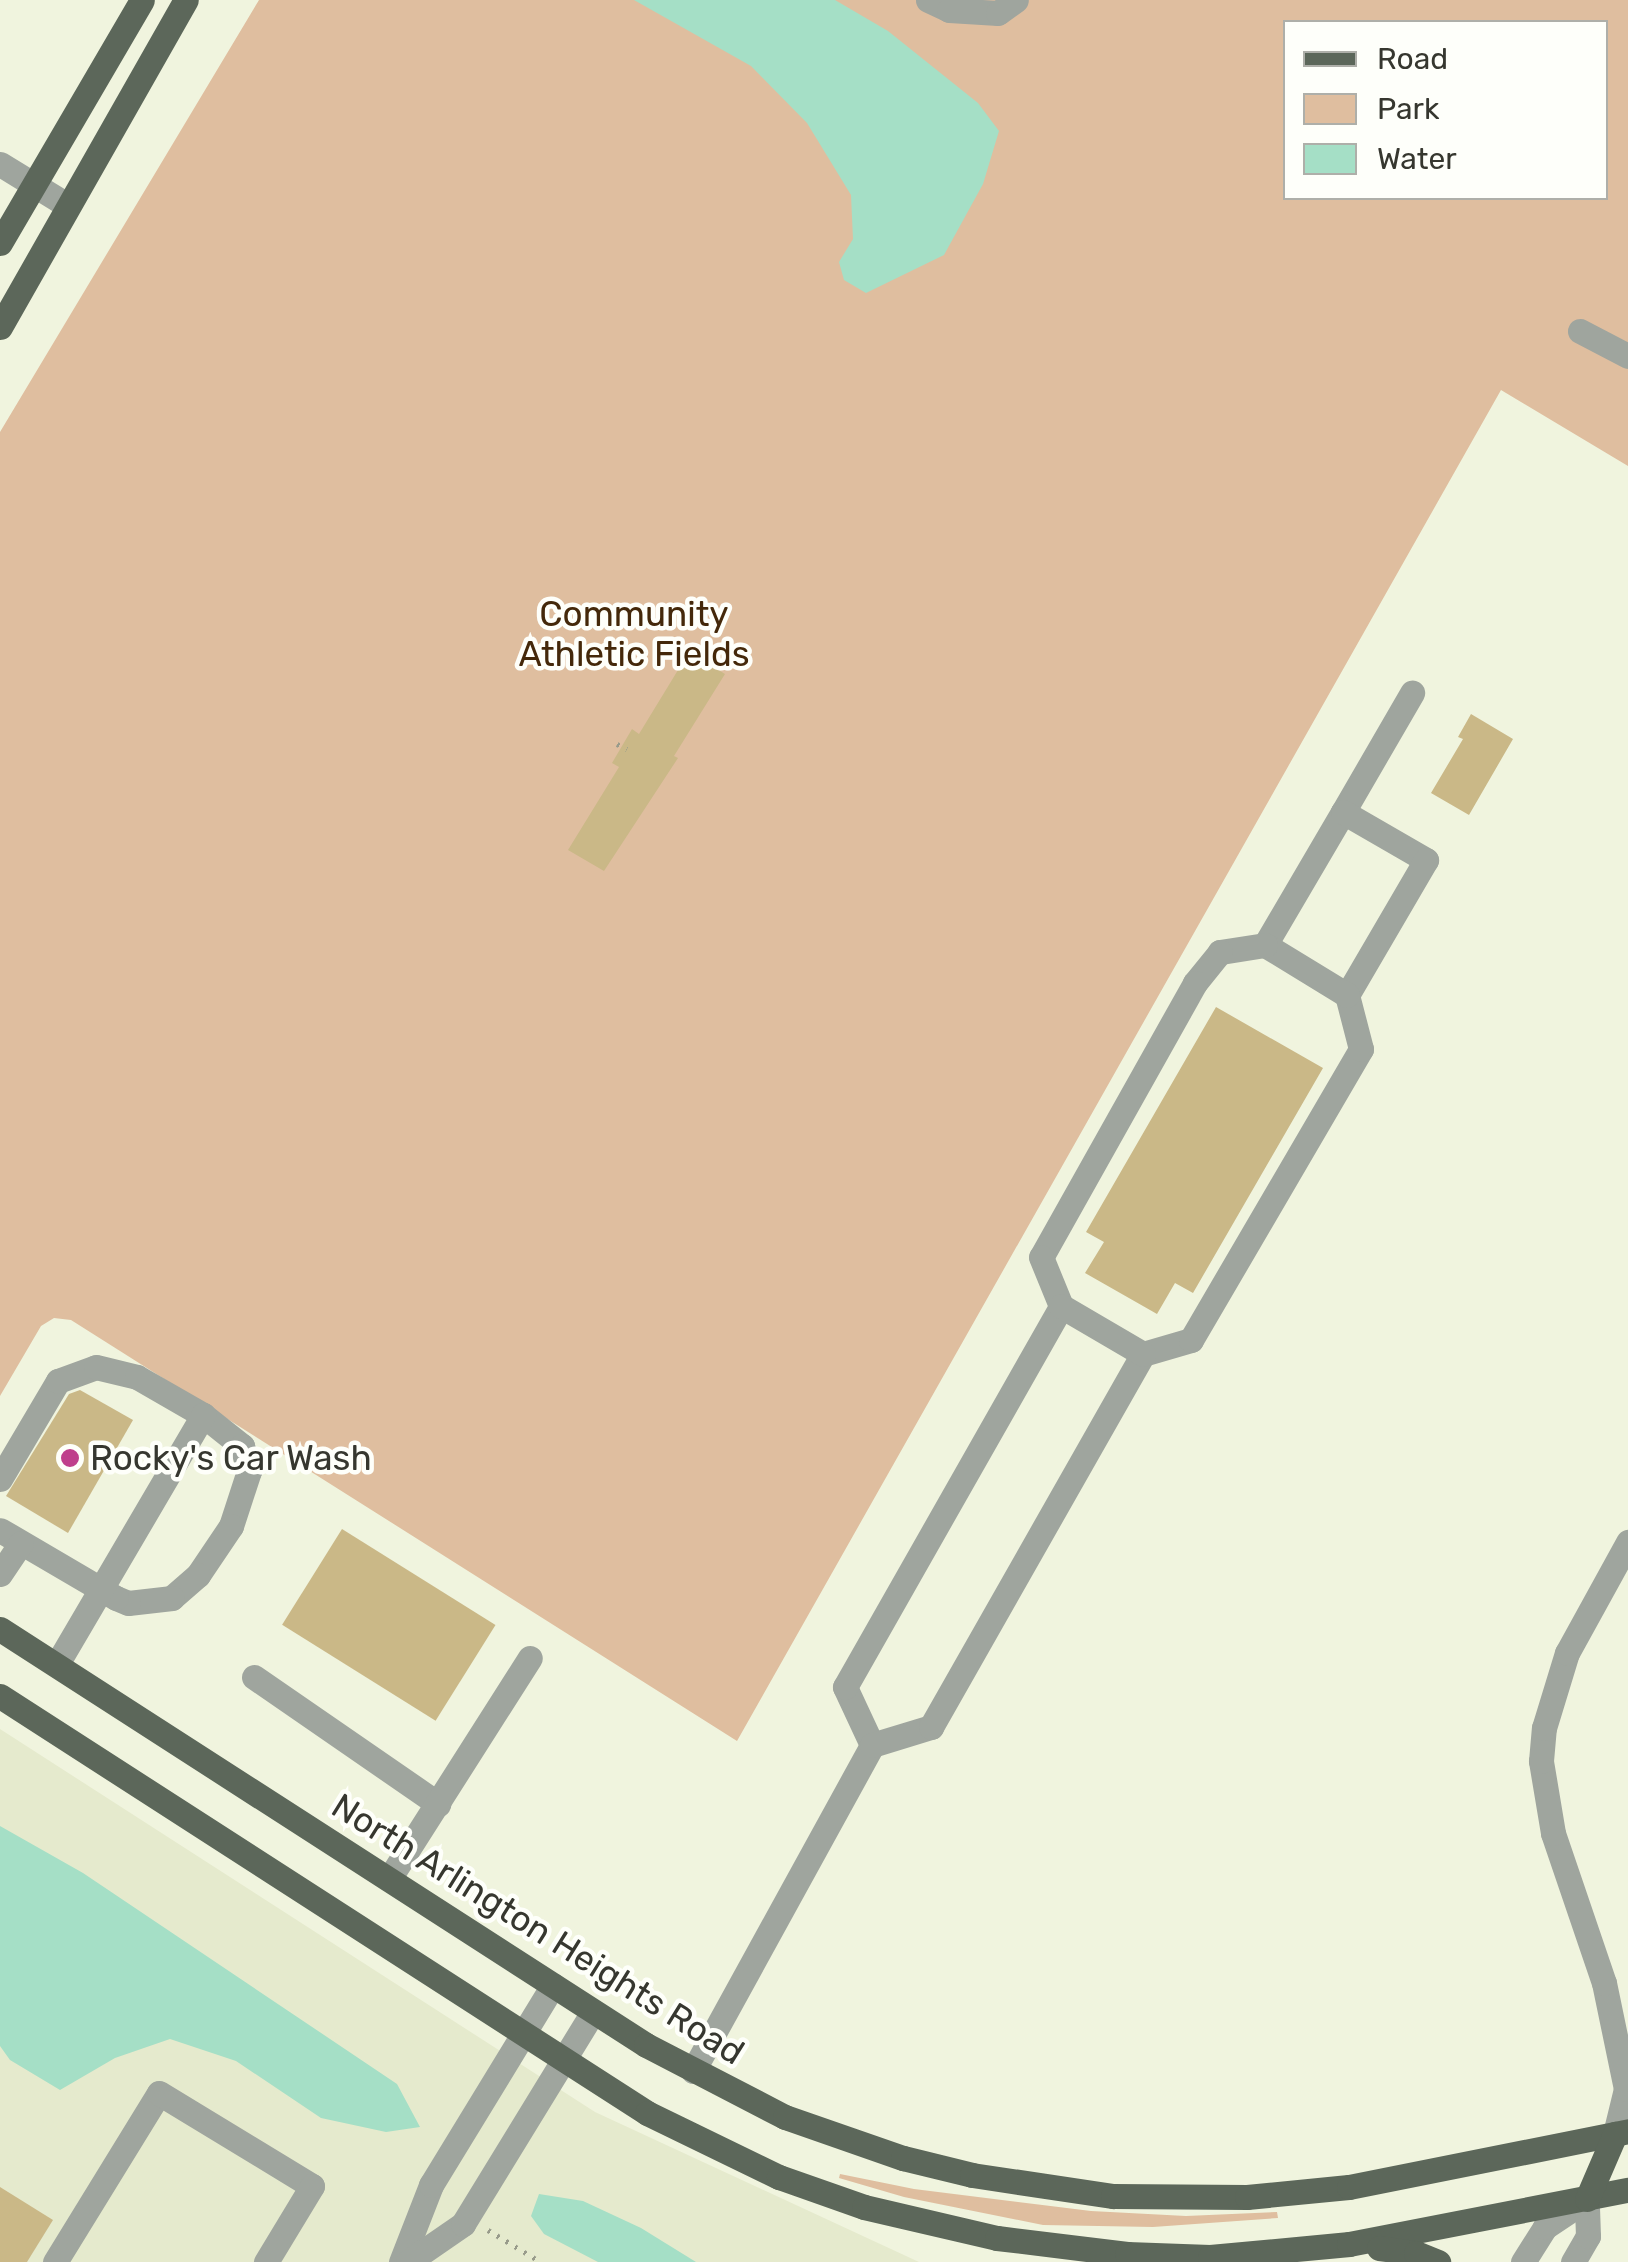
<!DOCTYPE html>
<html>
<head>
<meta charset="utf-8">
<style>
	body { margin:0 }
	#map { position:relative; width:1628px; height:2262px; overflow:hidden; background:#f0f4de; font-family:Rubik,sans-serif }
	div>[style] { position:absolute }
	.built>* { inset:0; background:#e5eacd }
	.green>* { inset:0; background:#dfbe9f }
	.water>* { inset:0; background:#a5dfc6 }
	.building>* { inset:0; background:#cab887; transform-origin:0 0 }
	.path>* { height:5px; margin-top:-2.5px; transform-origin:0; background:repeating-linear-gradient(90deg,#989b8b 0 2.5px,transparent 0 10.5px) }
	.minor>* { height:25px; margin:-12.5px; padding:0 12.5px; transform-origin:12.5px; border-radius:12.5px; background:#9fa59e }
	.major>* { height:25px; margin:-12.5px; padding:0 12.5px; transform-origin:12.5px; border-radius:12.5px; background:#5c675a }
	.dots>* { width:28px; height:28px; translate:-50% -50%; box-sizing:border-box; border:5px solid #fefffa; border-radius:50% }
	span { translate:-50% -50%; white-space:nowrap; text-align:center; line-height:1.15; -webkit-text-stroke:9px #fefffa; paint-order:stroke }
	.park-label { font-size:35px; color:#44280a }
	.poi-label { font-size:35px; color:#36372f }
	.left { translate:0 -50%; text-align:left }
	.street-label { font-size:35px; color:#36372f }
	.legend { position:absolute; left:1283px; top:20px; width:325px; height:180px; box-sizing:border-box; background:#fefffa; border:2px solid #aeafa9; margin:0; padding:12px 18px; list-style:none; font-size:30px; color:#36372f }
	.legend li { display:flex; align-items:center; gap:20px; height:50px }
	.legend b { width:50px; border:2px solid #aeafa9 }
</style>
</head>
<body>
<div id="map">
	<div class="built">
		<div style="clip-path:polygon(0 1729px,595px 2112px,919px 2262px,0 2262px)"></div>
	</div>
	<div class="green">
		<div style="clip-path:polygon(evenodd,259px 0,1628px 0,1628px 466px,1501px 390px,737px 1741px,71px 1320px,54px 1318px,41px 1326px,0 1396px,0 432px,259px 0,1286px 22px,1606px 22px,1606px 198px,1286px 198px,1286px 22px)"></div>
		<div style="clip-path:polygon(840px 2174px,914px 2189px,1091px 2211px,1186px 2216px,1277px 2212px,1278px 2218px,1153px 2227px,1043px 2225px,904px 2197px,839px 2178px)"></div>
	</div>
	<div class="water">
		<div style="clip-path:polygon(634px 0,835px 0,888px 31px,978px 103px,999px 131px,983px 184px,944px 255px,866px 293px,844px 280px,839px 262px,853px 239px,851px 195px,807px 123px,751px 66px)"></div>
		<div style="clip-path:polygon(0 1826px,83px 1873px,397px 2084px,420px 2127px,386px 2132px,321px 2118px,236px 2061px,170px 2039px,115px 2058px,60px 2090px,10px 2060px,0 2046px)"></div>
		<div style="clip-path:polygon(539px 2194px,583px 2201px,641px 2228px,696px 2262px,598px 2262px,544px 2234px,531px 2216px)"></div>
	</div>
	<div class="building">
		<div style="clip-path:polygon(689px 652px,725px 674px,674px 756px,678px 758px,604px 871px,568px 850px,619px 767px,612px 763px,632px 729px,639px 734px)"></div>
		<div style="clip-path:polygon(1471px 714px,1513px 739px,1469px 815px,1431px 793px,1463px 739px,1458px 737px)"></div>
		<div style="clip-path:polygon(1216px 1007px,1323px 1068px,1193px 1293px,1175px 1283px,1157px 1314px,1085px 1273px,1104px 1242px,1086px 1232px)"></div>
		<div style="clip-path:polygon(80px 1390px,133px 1420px,68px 1533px,6px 1496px,69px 1394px)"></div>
		<div style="left:342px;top:1529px;width:181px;height:113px;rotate:32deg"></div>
		<div style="clip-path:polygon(0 2187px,53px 2220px,27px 2262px,0 2262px)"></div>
	</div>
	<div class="path">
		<div style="left:617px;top:744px;width:11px;rotate:27deg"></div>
		<div style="left:488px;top:2230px;width:62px;rotate:31.1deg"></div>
	</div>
	<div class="minor">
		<div style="left:928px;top:0;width:23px;rotate:25deg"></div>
		<div style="left:949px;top:10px;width:49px;rotate:3.5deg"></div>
		<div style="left:998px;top:13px;width:22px;rotate:-36deg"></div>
		<div style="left:0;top:164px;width:79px;rotate:31.5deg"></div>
		<div style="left:1580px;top:331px;width:54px;rotate:27.5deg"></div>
		<div style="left:1343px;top:812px;width:138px;rotate:-59.9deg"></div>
		<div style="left:1265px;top:945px;width:154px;rotate:-59.6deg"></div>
		<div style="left:1343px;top:812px;width:96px;rotate:30deg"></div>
		<div style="left:1426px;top:860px;width:156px;rotate:120.3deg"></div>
		<div style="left:0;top:1479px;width:114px;rotate:-59.4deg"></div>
		<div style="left:58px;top:1381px;width:40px;rotate:-20.2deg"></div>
		<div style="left:96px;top:1367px;width:42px;rotate:13.7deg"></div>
		<div style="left:137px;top:1377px;width:76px;rotate:29.9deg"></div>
		<div style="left:203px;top:1415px;width:50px;rotate:38.5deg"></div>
		<div style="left:242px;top:1446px;width:26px;rotate:74deg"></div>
		<div style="left:249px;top:1471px;width:58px;rotate:108.1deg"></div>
		<div style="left:231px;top:1526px;width:59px;rotate:124deg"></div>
		<div style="left:198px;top:1575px;width:35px;rotate:139deg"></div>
		<div style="left:172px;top:1598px;width:44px;rotate:173.5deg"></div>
		<div style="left:128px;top:1603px;width:13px;rotate:-157deg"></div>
		<div style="left:116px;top:1598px;width:134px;rotate:-149.6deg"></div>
		<div style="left:0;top:1574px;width:37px;rotate:-56deg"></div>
		<div style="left:57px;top:1664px;width:289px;rotate:-59.6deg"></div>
		<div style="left:254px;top:1677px;width:224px;rotate:34.6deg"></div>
		<div style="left:872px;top:1745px;width:64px;rotate:-115deg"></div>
		<div style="left:845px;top:1687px;width:438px;rotate:-60.4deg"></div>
		<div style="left:389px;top:1879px;width:262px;rotate:-57.5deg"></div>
		<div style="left:693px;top:2071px;width:372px;rotate:-61.2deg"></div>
		<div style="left:872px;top:1745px;width:62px;rotate:-17deg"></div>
		<div style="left:931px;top:1727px;width:429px;rotate:-60.4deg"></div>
		<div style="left:1143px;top:1354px;width:50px;rotate:-16.3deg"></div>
		<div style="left:1191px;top:1340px;width:337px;rotate:-59.7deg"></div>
		<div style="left:1361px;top:1049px;width:56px;rotate:-104.5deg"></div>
		<div style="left:1347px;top:995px;width:96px;rotate:-148.6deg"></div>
		<div style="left:1265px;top:945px;width:46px;rotate:171.2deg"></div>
		<div style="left:1220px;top:952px;width:40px;rotate:129deg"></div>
		<div style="left:1195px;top:983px;width:314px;rotate:119.3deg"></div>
		<div style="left:1041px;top:1257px;width:53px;rotate:67.8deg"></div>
		<div style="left:1061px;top:1306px;width:95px;rotate:30.3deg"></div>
		<div style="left:1615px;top:2134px;width:46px;rotate:-76.3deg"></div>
		<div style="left:1626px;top:2089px;width:108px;rotate:-101.7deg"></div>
		<div style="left:1604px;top:1983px;width:158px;rotate:-108.8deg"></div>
		<div style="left:1553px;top:1833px;width:73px;rotate:-99.5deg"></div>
		<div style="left:1541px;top:1761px;width:33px;rotate:-85deg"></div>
		<div style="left:1544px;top:1728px;width:78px;rotate:-73deg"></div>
		<div style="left:1567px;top:1653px;width:127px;rotate:-61.2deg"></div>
		<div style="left:55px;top:2262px;width:198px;rotate:-58.4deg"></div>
		<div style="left:159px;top:2093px;width:179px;rotate:31.3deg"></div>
		<div style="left:312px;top:2186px;width:89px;rotate:121.2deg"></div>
		<div style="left:401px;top:2262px;width:83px;rotate:-68.7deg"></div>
		<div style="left:431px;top:2185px;width:234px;rotate:-58.6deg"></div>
		<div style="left:408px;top:2262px;width:67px;rotate:-34.6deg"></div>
		<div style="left:463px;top:2224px;width:249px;rotate:-58.5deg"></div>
		<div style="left:1523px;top:2262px;width:41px;rotate:-57.8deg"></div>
		<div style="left:1545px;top:2227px;width:50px;rotate:-33.7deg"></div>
		<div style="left:1573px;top:2262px;width:30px;rotate:-60deg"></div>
		<div style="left:1588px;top:2236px;width:37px;rotate:-92deg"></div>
	</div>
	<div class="major">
		<div style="left:0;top:243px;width:281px;rotate:-59.7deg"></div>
		<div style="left:0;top:327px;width:376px;rotate:-60.4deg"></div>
		<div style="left:0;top:1629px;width:768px;rotate:32.78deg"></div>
		<div style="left:646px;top:2045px;width:157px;rotate:27.4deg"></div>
		<div style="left:785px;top:2117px;width:125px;rotate:19.2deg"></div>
		<div style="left:903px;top:2158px;width:71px;rotate:13.8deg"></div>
		<div style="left:972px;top:2175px;width:143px;rotate:8.5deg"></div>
		<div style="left:1113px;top:2196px;width:134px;rotate:0.4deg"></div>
		<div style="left:1247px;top:2197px;width:102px;rotate:-5.6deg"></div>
		<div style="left:1349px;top:2187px;width:285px;rotate:-11.3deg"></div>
		<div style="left:0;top:1696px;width:770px;rotate:32.8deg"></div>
		<div style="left:647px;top:2113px;width:147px;rotate:25.9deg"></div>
		<div style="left:779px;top:2177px;width:90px;rotate:19.4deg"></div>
		<div style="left:864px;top:2207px;width:137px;rotate:13.1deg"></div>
		<div style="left:997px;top:2238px;width:131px;rotate:7deg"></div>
		<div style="left:1127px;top:2254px;width:83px;rotate:2.1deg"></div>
		<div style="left:1210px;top:2257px;width:140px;rotate:-5.3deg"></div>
		<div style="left:1349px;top:2244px;width:284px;rotate:-11deg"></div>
		<div style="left:1587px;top:2199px;width:71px;rotate:-66.7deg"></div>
		<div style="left:1379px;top:2248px;width:37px;rotate:8deg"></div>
		<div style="left:1416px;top:2253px;width:24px;rotate:22deg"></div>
	</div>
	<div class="dots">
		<div style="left:70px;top:1458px;background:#bf3f8b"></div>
	</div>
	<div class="park-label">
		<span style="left:634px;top:634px">Community<br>Athletic Fields</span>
	</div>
	<div class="poi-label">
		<span class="left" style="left:90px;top:1458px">Rocky's Car Wash</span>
	</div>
	<div class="street-label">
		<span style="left:538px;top:1929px;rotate:32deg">North Arlington Heights Road</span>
	</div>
	<ul class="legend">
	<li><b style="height:12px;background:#5c675a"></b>Road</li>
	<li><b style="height:28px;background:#dfbe9f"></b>Park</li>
	<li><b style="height:28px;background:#a5dfc6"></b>Water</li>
	</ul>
</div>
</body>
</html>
